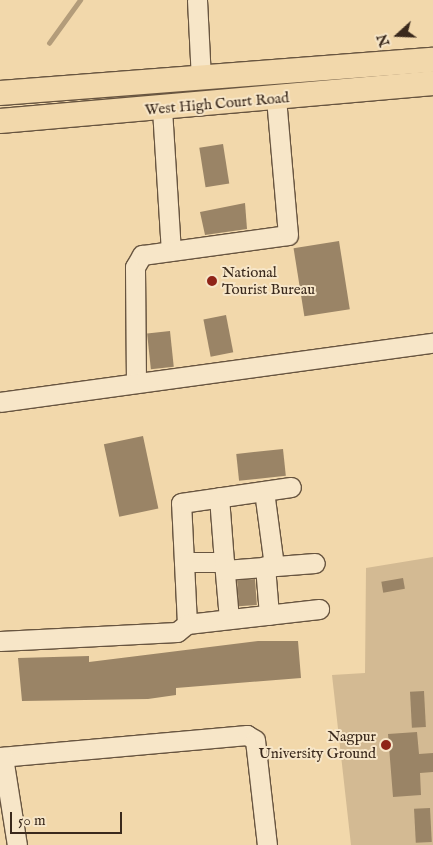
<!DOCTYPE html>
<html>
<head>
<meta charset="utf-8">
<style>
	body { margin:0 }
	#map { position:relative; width:433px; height:845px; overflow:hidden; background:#f2d8ab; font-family:"IM FELL English",serif }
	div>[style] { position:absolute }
	.green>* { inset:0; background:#d3ba93 }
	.stream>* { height:4.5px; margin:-2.25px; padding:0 2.25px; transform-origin:2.25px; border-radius:2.25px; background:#b39c7a }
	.building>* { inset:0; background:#9a8466; transform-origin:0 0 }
	.roads { filter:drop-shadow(1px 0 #685540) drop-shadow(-1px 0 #685540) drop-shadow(0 1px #685540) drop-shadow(0 -1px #685540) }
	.minor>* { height:19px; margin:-9.5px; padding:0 9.5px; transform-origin:9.5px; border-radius:9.5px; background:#f7e6c8 }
	.major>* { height:24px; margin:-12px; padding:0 12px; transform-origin:12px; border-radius:12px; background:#f2d8ab }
	.dots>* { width:14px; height:14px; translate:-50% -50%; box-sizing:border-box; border:2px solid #f7e6c8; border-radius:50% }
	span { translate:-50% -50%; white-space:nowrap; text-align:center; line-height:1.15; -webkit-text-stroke:4px #f7e6c8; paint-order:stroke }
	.street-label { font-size:15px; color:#3a291c }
	.poi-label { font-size:15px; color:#3a291c }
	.left { translate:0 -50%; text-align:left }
	.right { translate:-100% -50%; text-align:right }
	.north { position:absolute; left:373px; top:10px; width:50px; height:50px; -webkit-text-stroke:4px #f7e6c8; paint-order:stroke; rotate:250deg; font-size:14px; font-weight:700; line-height:20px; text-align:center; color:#3a291c }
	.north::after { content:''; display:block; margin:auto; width:18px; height:22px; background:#3a291c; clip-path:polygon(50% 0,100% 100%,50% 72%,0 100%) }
	.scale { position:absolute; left:10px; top:812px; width:112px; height:22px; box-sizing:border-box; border:2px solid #3a291c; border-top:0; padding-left:6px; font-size:15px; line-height:18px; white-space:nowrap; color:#3a291c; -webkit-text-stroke:4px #f7e6c8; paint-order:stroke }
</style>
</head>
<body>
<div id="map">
	<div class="green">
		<div style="clip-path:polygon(433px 557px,433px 845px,351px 845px,332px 675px,365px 673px,366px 568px)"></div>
	</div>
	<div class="stream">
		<div style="left:49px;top:43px;width:53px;rotate:-54.2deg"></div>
	</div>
	<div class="building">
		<div style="left:223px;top:144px;width:40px;height:24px;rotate:81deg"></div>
		<div style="clip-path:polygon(245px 203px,247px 229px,205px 235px,200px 212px)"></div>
		<div style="left:339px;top:241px;width:69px;height:46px;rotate:81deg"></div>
		<div style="left:226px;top:315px;width:38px;height:23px;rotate:79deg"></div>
		<div style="left:170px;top:331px;width:36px;height:23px;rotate:84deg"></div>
		<div style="left:143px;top:436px;width:74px;height:40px;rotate:78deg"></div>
		<div style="left:283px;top:449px;width:27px;height:47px;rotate:84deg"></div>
		<div style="left:403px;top:578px;width:11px;height:22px;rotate:80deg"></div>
		<div style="left:255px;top:579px;width:26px;height:18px;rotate:86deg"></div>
		<div style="clip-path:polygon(258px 641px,298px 641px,301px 678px,176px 688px,176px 695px,148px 699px,22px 701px,18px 658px,89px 656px,89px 662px)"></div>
		<div style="left:424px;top:691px;width:36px;height:14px;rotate:87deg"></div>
		<div style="clip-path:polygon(417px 732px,419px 754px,433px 753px,433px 772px,420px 773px,421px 795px,393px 797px,388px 734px)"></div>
		<div style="left:430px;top:808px;width:34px;height:16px;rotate:87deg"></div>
	</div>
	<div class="roads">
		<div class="minor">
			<div style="left:197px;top:0;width:79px;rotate:87.1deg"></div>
			<div style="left:162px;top:109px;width:142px;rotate:86.4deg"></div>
			<div style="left:136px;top:383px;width:116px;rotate:-90.5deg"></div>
			<div style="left:135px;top:267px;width:14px;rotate:-60deg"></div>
			<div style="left:142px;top:255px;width:147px;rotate:-7.8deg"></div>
			<div style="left:288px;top:235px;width:138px;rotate:-95deg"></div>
			<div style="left:0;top:402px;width:437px;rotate:-7.8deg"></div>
			<div style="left:264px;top:491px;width:76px;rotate:82.4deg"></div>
			<div style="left:184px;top:562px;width:40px"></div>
			<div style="left:224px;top:562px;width:65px;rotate:-94.4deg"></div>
			<div style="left:224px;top:562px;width:57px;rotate:85deg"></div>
			<div style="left:265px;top:566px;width:49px;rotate:85.3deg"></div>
			<div style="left:225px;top:570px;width:90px;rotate:-4.4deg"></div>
			<div style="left:187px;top:624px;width:121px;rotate:-92.8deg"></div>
			<div style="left:181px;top:503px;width:111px;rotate:-8.3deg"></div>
			<div style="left:0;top:641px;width:177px;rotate:-2.9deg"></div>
			<div style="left:177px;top:632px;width:13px;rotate:-39deg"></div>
			<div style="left:187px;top:624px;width:133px;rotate:-6.5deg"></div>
			<div style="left:0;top:757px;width:248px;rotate:-5.1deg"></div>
			<div style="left:247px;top:735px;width:9px;rotate:32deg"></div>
			<div style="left:255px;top:740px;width:106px;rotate:83.5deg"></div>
			<div style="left:3px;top:757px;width:89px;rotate:81deg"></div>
		</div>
		<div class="major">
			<div style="left:0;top:93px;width:434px;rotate:-4.4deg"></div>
			<div style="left:0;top:121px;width:435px;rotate:-5deg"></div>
		</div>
	</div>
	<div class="dots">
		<div style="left:212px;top:281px;background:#8f2418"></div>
		<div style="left:386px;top:745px;background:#8f2418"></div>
	</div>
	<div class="street-label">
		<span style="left:217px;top:104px;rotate:-5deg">West High Court Road</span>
	</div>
	<div class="poi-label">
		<span class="left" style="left:222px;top:281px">National<br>Tourist Bureau</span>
		<span class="right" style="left:376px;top:745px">Nagpur<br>University Ground</span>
	</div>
	<div class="north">N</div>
	<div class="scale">50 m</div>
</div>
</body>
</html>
